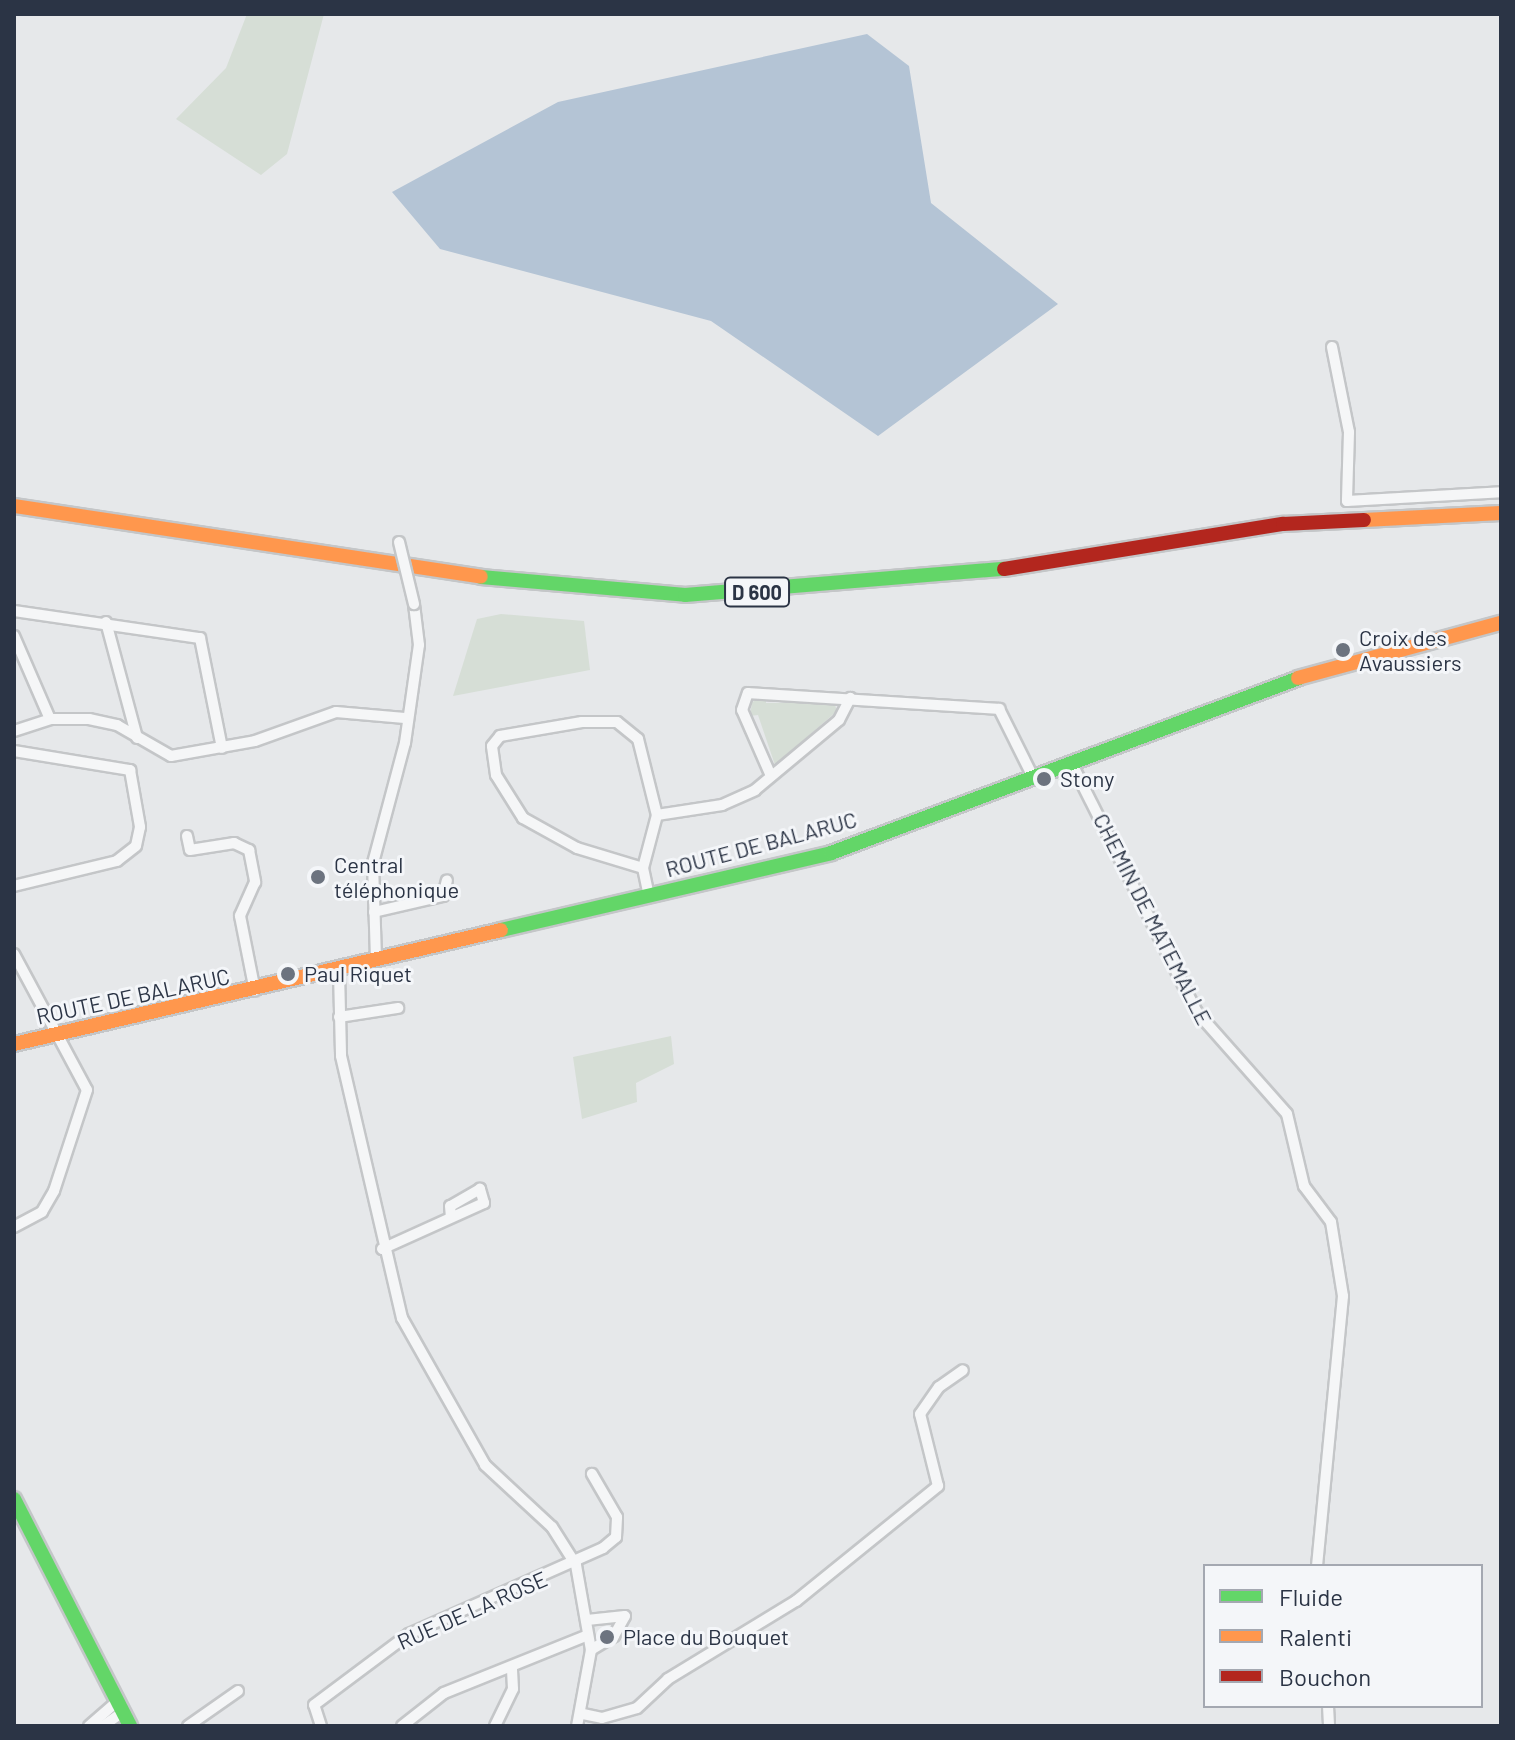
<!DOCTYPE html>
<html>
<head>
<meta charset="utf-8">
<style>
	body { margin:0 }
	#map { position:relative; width:1515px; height:1740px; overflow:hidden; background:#e6e8ea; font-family:Barlow,sans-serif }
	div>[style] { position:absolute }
	.green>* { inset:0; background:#d6ded6 }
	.water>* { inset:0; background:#b4c4d5 }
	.roads { filter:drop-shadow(2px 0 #c4c6c8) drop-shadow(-2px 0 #c4c6c8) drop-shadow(0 2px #c4c6c8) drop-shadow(0 -2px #c4c6c8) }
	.street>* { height:10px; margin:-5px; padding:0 5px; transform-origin:5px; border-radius:5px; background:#f5f6f7 }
	.fast>* { height:14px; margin:-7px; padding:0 7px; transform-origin:7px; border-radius:7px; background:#63d668 }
	.slow>* { height:14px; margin:-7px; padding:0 7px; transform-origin:7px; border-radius:7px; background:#ff974d }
	.jam>* { height:14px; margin:-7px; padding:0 7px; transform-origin:7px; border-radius:7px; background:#b3261e }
	.bridges { filter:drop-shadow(2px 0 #c4c6c8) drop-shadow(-2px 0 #c4c6c8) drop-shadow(0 2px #c4c6c8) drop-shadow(0 -2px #c4c6c8) }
	.street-bridge>* { height:10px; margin:-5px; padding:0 5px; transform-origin:5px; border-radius:5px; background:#f5f6f7 }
	.dots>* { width:22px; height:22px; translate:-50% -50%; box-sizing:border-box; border:4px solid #f4f6f9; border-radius:50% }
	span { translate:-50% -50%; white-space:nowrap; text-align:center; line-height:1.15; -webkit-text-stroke:6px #f4f6f9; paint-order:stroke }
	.shield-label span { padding:2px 6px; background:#f4f6f9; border:2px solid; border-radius:6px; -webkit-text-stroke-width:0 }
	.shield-label { font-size:20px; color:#2b3445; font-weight:700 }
	.poi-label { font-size:22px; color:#2b3445 }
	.left { translate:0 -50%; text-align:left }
	.street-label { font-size:22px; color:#2b3445 }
	.frame { position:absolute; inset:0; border:16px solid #2b3445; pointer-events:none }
	.legend { position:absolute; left:1203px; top:1564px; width:280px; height:144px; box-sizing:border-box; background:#f4f6f9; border:2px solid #a4a8b1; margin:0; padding:10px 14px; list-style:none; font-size:24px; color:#2b3445 }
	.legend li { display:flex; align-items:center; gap:16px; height:40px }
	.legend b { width:40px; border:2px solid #a4a8b1 }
</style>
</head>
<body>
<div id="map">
	<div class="green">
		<div style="clip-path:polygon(247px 14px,324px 14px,287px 154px,261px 175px,176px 119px,226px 68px)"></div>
		<div style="clip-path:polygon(501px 614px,584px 621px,590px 670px,453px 696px,477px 619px)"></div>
		<div style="clip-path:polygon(766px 696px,766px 703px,834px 702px,837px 711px,775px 765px,758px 715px,750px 716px,752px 702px)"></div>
		<div style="clip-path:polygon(671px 1036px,674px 1064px,636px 1083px,637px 1102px,582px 1119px,573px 1057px)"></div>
	</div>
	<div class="water">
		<div style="clip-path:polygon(867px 34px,909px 66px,931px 203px,1058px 304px,878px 436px,711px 321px,440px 249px,392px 192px,558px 102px)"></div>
	</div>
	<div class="roads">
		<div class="street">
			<div style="left:1332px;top:347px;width:87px;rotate:78.7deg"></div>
			<div style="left:1349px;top:432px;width:69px;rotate:91.7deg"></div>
			<div style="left:1347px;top:501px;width:154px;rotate:-3.3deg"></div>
			<div style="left:14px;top:611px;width:188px;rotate:8.3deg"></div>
			<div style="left:200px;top:638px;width:112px;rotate:78.7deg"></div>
			<div style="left:106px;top:622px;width:120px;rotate:75deg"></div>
			<div style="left:14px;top:636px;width:90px;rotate:66.6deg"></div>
			<div style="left:14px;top:731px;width:38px;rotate:-18deg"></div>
			<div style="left:50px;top:719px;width:39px"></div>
			<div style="left:89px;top:719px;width:29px;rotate:12deg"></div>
			<div style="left:117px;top:725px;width:62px;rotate:29.9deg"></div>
			<div style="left:171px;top:756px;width:85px;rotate:-10.1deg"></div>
			<div style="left:255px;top:741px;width:86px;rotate:-19.7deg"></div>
			<div style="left:336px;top:712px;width:69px;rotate:5deg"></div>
			<div style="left:14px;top:751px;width:118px;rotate:9.3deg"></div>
			<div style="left:130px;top:770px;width:58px;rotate:80deg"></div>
			<div style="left:140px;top:827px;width:19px;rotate:102deg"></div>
			<div style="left:136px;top:846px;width:24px;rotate:142deg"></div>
			<div style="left:117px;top:861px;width:106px;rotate:166.4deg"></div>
			<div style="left:1071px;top:762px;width:279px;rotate:63.3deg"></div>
			<div style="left:1196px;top:1011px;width:137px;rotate:48.5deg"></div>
			<div style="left:1287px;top:1114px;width:74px;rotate:76.7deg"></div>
			<div style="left:1304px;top:1186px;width:45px;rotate:53.1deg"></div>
			<div style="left:1331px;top:1222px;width:75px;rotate:80.8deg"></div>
			<div style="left:1343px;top:1296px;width:271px;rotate:95.5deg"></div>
			<div style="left:771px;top:776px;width:72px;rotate:-113.7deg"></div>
			<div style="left:742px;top:710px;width:18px;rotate:-71deg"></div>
			<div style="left:748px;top:693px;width:252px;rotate:3.6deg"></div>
			<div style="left:999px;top:709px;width:74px;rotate:63.4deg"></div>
			<div style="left:657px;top:815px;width:66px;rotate:-8.7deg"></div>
			<div style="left:722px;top:805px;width:36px;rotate:-24deg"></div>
			<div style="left:755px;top:790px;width:109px;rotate:-39.8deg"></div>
			<div style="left:839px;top:720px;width:25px;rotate:-63deg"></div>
			<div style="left:187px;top:836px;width:14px;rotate:78deg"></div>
			<div style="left:190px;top:850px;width:45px;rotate:-9deg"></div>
			<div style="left:234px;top:843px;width:17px;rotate:25deg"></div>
			<div style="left:249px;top:850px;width:33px;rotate:79deg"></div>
			<div style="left:255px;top:882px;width:37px;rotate:114deg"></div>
			<div style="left:240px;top:916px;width:76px;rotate:78.7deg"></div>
			<div style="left:643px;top:868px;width:69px;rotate:-163.1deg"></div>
			<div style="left:577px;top:848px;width:62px;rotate:-150.9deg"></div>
			<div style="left:523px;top:818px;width:51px;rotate:-122.1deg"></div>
			<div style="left:496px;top:775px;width:29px;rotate:-98deg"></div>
			<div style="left:492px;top:746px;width:13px;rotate:-51deg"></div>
			<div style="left:500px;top:736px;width:83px;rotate:-9.7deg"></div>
			<div style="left:582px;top:722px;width:35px"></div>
			<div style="left:617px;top:722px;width:27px;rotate:39deg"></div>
			<div style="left:638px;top:739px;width:78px;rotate:76deg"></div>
			<div style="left:657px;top:815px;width:55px;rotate:104.8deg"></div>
			<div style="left:643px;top:868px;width:29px;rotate:78deg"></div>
			<div style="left:374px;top:912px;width:71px;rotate:-13.1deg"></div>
			<div style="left:443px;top:896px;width:16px;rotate:-76deg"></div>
			<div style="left:14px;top:954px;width:154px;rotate:61.8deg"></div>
			<div style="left:87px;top:1090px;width:106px;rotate:108.1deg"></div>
			<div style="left:54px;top:1191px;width:24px;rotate:120deg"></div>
			<div style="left:42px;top:1212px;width:32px;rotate:152deg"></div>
			<div style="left:376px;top:959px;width:96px;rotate:-91.8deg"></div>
			<div style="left:373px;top:863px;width:124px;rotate:-75.1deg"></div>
			<div style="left:405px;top:743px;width:99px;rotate:-81.9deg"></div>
			<div style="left:419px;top:645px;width:41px;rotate:-97deg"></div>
			<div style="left:339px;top:972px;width:84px;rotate:88.6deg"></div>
			<div style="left:341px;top:1056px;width:269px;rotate:76.9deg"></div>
			<div style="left:402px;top:1318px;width:169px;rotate:60.5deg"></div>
			<div style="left:485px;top:1465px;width:91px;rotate:42.8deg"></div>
			<div style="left:552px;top:1527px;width:45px;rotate:57.7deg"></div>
			<div style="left:576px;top:1565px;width:86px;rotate:80deg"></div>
			<div style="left:591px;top:1650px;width:77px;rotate:100.4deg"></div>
			<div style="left:339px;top:1017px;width:60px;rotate:-8.7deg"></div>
			<div style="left:382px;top:1249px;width:112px;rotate:-24.3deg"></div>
			<div style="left:484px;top:1203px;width:15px;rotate:-106deg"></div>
			<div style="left:480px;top:1189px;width:34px;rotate:150deg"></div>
			<div style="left:450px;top:1206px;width:11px;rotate:85deg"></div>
			<div style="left:587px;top:1620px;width:38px;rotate:-6deg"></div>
			<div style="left:625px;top:1616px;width:23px;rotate:119deg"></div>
			<div style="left:614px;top:1636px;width:27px;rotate:149deg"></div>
			<div style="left:1328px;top:1706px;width:20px;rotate:87deg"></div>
			<div style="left:583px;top:1714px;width:19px;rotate:12deg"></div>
			<div style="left:602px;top:1718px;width:36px;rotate:-16deg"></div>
			<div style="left:637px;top:1708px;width:42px;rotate:-43.1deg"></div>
			<div style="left:668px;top:1679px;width:150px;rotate:-31.4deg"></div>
			<div style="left:796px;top:1601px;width:183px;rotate:-39deg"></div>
			<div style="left:938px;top:1486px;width:74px;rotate:-104deg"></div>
			<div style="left:920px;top:1414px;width:33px;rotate:-55deg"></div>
			<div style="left:939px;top:1387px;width:29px;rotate:-35deg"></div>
			<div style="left:89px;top:1726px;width:37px;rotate:-41deg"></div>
			<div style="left:103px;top:1726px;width:24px;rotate:-35deg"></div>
			<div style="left:188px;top:1726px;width:61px;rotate:-35deg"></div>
			<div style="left:321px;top:1726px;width:22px;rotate:-108deg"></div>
			<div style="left:314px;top:1705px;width:119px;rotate:-36.8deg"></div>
			<div style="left:409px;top:1634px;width:212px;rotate:-23.9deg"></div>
			<div style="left:603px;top:1548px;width:17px;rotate:-40deg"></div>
			<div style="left:616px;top:1537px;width:20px;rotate:-87deg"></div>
			<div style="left:617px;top:1517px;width:50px;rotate:-120.2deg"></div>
			<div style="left:402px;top:1726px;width:53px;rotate:-38.2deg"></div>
			<div style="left:444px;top:1693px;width:155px;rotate:-21.9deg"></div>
			<div style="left:495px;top:1726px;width:41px;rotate:-64.1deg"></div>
			<div style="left:513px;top:1689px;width:20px;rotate:-93deg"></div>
		</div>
		<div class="fast">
			<div style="left:481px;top:577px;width:205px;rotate:5deg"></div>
			<div style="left:685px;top:595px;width:320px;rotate:-4.7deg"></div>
			<div style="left:501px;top:930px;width:339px;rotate:-13.1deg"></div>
			<div style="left:831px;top:853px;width:499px;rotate:-20.5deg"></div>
			<div style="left:14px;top:1499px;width:255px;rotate:62.9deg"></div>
		</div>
		<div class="slow">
			<div style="left:14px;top:506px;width:472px;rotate:8.6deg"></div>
			<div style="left:1364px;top:520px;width:137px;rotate:-2.9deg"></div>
			<div style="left:1298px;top:678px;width:210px;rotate:-15.2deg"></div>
			<div style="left:14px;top:1044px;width:500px;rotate:-13.17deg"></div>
		</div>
		<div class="jam">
			<div style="left:1004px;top:569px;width:283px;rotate:-9.2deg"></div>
			<div style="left:1283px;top:524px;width:81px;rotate:-2.8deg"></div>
		</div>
	</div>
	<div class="bridges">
		<div class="street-bridge">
			<div style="left:399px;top:542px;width:64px;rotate:76.4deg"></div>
		</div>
	</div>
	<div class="dots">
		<div style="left:1343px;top:650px;background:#6c737f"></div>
		<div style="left:1044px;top:779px;background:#6c737f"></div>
		<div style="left:318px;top:877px;background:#6c737f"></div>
		<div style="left:288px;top:974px;background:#6c737f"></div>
		<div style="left:607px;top:1637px;background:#6c737f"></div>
	</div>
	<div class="shield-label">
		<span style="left:757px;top:592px">D 600</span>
	</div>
	<div class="poi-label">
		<span class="left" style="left:1359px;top:650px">Croix des<br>Avaussiers</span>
		<span class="left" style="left:1060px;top:779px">Stony</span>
		<span class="left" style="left:334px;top:877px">Central<br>téléphonique</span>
		<span class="left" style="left:304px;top:974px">Paul Riquet</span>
		<span class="left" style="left:623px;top:1637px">Place du Bouquet</span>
	</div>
	<div class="street-label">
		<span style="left:761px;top:844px;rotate:-15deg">ROUTE DE BALARUC</span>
		<span style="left:1153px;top:919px;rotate:63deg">CHEMIN DE MATEMALLE</span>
		<span style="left:133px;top:996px;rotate:-12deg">ROUTE DE BALARUC</span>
		<span style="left:472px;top:1610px;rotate:-24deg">RUE DE LA ROSE</span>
	</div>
	<div class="frame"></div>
	<ul class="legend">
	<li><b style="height:10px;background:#63d668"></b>Fluide</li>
	<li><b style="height:10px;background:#ff974d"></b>Ralenti</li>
	<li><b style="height:10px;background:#b3261e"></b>Bouchon</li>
	</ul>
</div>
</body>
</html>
